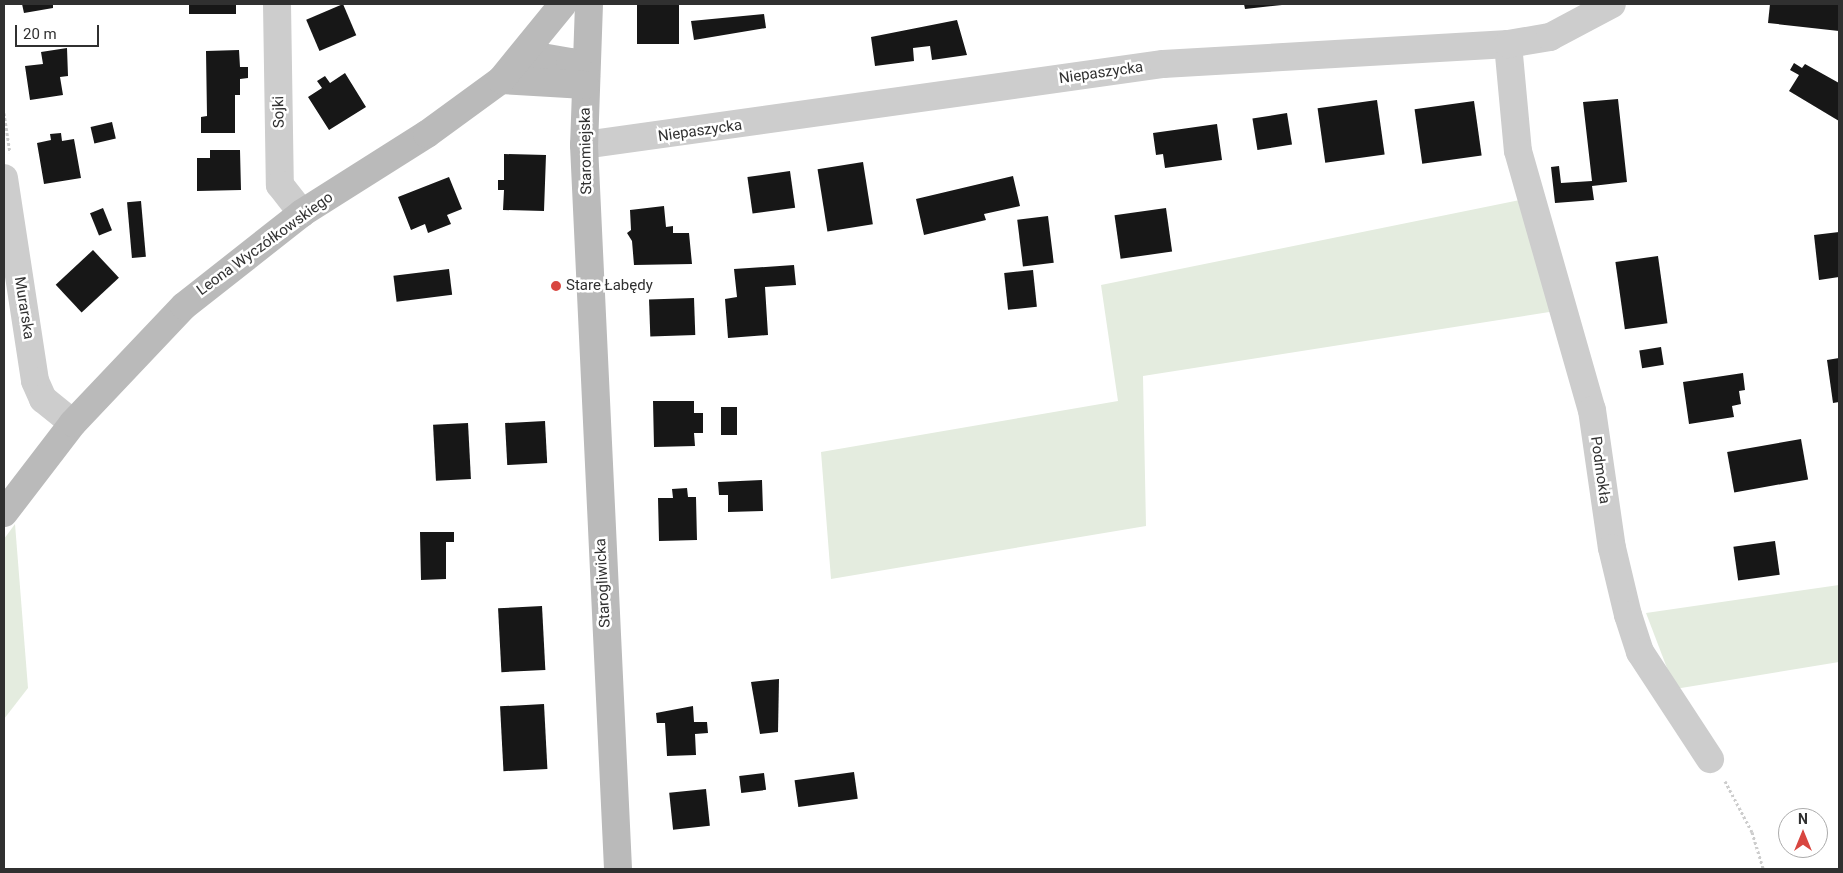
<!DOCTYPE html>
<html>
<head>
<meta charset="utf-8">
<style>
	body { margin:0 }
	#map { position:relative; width:1843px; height:873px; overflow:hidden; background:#fff; font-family:Roboto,sans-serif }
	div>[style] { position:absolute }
	.green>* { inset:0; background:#e4ecdf }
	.building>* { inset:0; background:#171717; transform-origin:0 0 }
	.path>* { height:3px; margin-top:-1.5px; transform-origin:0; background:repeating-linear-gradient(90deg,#cdcdcd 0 2.5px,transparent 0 5px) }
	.street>* { height:28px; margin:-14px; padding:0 14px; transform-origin:14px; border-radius:14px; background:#cdcdcd }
	.secondary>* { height:28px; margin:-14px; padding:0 14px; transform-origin:14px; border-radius:14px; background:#bababa }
	.dots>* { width:14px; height:14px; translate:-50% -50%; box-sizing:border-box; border:2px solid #fff; border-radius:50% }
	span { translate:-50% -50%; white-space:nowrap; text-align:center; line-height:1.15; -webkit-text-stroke:5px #fff; paint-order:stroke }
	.street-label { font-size:15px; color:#303030 }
	.poi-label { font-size:15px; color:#303030 }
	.left { translate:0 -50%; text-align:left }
	.frame { position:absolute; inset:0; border:5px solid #303030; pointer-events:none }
	.north { position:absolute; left:1778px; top:808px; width:50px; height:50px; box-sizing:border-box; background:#fff; border:1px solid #acacac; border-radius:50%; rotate:0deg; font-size:14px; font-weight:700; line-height:20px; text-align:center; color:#303030 }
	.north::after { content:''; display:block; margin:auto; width:18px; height:22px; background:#d84640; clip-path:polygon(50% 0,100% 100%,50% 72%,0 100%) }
	.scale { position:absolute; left:15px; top:25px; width:84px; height:22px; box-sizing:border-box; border:2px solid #303030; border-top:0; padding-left:6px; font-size:15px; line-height:18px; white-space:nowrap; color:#303030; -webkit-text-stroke:4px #fff; paint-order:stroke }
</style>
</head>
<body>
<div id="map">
	<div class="green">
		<div style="clip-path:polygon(1530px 198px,1562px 310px,1143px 376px,1146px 526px,831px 579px,821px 452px,1118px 401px,1101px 285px)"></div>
		<div style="clip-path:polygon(15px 524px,28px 688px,4px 719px,4px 539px)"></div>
		<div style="clip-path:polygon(1839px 585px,1839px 662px,1675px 689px,1646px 613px)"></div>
	</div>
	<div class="building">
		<div style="clip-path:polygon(22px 4px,53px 4px,53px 8px,24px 13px)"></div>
		<div style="left:189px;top:4px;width:47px;height:10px"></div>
		<div style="left:343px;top:4px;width:34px;height:40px;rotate:67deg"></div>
		<div style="left:637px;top:4px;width:42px;height:40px"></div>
		<div style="clip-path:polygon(1244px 4px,1282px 4px,1282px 5px,1245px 9px)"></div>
		<div style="clip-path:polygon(1770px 4px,1839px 4px,1839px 31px,1768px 23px)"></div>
		<div style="clip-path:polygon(764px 14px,766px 28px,694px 40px,691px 21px)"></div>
		<div style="clip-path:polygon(957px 20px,967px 55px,932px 60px,930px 46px,913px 48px,914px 61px,875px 66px,871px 37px)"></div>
		<div style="clip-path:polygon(67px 48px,68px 76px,60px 77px,63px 95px,30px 100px,25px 66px,43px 64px,41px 52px)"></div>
		<div style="clip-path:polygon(239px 50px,240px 67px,248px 67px,248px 78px,240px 79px,240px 95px,235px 95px,235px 133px,201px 133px,201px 117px,207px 116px,206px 51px)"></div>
		<div style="clip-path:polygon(1794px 63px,1802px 68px,1805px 64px,1839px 83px,1839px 121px,1789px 91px,1799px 75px,1790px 70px)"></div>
		<div style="clip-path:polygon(345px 73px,366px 107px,329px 130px,308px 97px,322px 88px,317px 81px,325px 76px,330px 83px)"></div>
		<div style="clip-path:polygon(1618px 99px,1627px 182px,1592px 186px,1594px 200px,1555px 203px,1551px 167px,1559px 166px,1561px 183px,1592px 181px,1583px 102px)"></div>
		<div style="left:1377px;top:100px;width:55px;height:60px;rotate:82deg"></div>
		<div style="left:1474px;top:101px;width:55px;height:60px;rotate:82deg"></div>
		<div style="left:1287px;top:113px;width:32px;height:35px;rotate:81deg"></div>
		<div style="left:112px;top:122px;width:17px;height:22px;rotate:77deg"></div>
		<div style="clip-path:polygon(1217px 124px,1222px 160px,1165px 168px,1163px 154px,1156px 155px,1153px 133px)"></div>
		<div style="clip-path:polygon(61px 133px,62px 141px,74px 139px,81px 178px,44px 184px,37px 143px,51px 140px,50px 134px)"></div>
		<div style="clip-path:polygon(210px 150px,240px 150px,241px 190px,197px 191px,197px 158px,210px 158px)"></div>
		<div style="clip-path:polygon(504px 154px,546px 155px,544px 211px,503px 210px,504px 190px,498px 190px,498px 180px,504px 180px)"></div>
		<div style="left:863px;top:162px;width:63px;height:46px;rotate:81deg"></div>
		<div style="left:790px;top:171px;width:37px;height:43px;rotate:82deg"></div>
		<div style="clip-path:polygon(1013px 176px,1020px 206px,984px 214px,986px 220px,924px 235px,916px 199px)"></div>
		<div style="clip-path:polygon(449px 177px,462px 209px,447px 215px,451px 224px,428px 233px,425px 224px,411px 230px,398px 197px)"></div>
		<div style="left:141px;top:201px;width:56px;height:14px;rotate:85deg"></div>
		<div style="clip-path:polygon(664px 206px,666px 227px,673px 226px,673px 233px,689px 233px,692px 264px,634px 265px,632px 241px,627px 233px,631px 230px,630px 210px)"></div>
		<div style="left:103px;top:208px;width:24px;height:14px;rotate:68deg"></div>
		<div style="left:1166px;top:208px;width:44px;height:52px;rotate:82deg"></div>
		<div style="left:1048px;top:216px;width:47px;height:31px;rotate:83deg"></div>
		<div style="clip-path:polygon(1839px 232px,1839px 277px,1819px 280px,1814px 235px)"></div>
		<div style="left:93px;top:250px;width:38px;height:51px;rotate:47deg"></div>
		<div style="left:1658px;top:256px;width:68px;height:43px;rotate:82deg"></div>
		<div style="clip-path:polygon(794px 265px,796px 285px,765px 287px,768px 335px,728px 338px,725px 299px,737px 297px,734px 269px)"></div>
		<div style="left:449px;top:269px;width:26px;height:56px;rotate:83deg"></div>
		<div style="left:1033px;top:270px;width:37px;height:29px;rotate:84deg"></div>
		<div style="left:694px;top:298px;width:37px;height:45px;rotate:88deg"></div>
		<div style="left:1661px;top:347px;width:18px;height:22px;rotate:81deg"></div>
		<div style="clip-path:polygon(1839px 358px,1839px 402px,1833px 403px,1827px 360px)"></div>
		<div style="clip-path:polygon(1743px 373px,1745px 390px,1739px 391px,1741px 404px,1732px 406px,1734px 417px,1689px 424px,1683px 382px)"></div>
		<div style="clip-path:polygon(653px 401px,694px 401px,694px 413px,703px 413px,703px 433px,694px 433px,695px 446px,654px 447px)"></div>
		<div style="left:721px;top:407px;width:16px;height:28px"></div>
		<div style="left:545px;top:421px;width:42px;height:40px;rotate:87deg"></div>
		<div style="left:468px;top:423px;width:56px;height:35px;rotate:87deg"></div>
		<div style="left:1801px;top:439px;width:41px;height:75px;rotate:80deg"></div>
		<div style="clip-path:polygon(762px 480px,763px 511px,728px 512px,728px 495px,719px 495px,718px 482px)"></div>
		<div style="clip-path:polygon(687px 488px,688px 497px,696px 497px,697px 540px,659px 541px,658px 498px,673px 498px,672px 489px)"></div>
		<div style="clip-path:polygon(420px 532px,454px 532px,454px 542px,446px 542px,446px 579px,421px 580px)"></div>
		<div style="left:1775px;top:541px;width:34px;height:42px;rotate:82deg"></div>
		<div style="left:542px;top:606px;width:64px;height:44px;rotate:87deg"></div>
		<div style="clip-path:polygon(779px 679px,778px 732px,760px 734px,751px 682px)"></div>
		<div style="left:544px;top:704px;width:65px;height:44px;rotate:87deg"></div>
		<div style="clip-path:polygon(693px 706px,694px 722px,707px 722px,708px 733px,695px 734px,696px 755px,667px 756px,665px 723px,657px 723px,656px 713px)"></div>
		<div style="left:854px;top:772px;width:27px;height:60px;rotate:82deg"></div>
		<div style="left:764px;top:773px;width:17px;height:25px;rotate:83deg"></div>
		<div style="left:706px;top:789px;width:37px;height:37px;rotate:84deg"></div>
	</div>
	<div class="path">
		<div style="left:4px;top:113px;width:40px;rotate:81.5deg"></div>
		<div style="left:1725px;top:781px;width:58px;rotate:62.1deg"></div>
		<div style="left:1752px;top:832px;width:39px;rotate:73deg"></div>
	</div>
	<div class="street">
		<div style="left:277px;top:4px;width:181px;rotate:89.1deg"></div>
		<div style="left:280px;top:185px;width:36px;rotate:52deg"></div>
		<div style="left:1508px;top:44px;width:107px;rotate:84.7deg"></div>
		<div style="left:1518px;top:151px;width:269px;rotate:74.1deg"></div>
		<div style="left:1592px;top:410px;width:139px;rotate:81.8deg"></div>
		<div style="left:1612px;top:548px;width:69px;rotate:76.6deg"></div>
		<div style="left:1628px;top:615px;width:39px;rotate:72deg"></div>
		<div style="left:1640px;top:652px;width:128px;rotate:56.8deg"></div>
		<div style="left:584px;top:145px;width:585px;rotate:-7.96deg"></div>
		<div style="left:1163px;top:64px;width:346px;rotate:-3.3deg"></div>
		<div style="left:1508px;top:44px;width:43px;rotate:-9.5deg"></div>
		<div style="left:1550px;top:37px;width:70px;rotate:-28deg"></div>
		<div style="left:4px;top:178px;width:205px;rotate:81.3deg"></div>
		<div style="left:35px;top:381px;width:20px;rotate:66deg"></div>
		<div style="left:43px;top:399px;width:38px;rotate:39deg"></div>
	</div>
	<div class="secondary">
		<div style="left:589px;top:4px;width:141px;rotate:92deg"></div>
		<div style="left:584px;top:145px;width:725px;rotate:87.31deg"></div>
		<div style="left:516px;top:64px;width:22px;rotate:-22deg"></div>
		<div style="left:536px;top:56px;width:35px;rotate:10deg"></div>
		<div style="left:570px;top:62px;width:22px;rotate:43deg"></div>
		<div style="left:501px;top:80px;width:84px;rotate:3.4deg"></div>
		<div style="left:4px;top:513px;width:113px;rotate:-52.5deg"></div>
		<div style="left:73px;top:423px;width:161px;rotate:-46.5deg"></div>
		<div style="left:184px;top:306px;width:150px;rotate:-38.2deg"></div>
		<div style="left:302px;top:213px;width:148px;rotate:-32.3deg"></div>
		<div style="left:427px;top:134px;width:92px;rotate:-36.1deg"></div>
		<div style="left:501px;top:80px;width:98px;rotate:-50.8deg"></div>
	</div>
	<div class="dots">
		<div style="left:556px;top:286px;background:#d84640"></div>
	</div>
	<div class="street-label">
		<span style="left:1101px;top:73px;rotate:-8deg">Niepaszycka</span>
		<span style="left:279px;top:112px;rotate:-91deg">Sojki</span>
		<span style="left:700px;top:131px;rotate:-8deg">Niepaszycka</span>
		<span style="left:586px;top:151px;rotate:-91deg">Staromiejska</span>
		<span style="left:265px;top:244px;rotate:-36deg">Leona Wyczółkowskiego</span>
		<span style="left:24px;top:308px;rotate:81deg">Murarska</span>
		<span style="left:1600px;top:470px;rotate:82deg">Podmokła</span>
		<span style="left:603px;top:583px;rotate:-93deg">Starogliwicka</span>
	</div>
	<div class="poi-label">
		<span class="left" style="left:566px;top:286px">Stare Łabędy</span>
	</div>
	<div class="frame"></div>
	<div class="north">N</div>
	<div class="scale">20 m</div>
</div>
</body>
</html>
